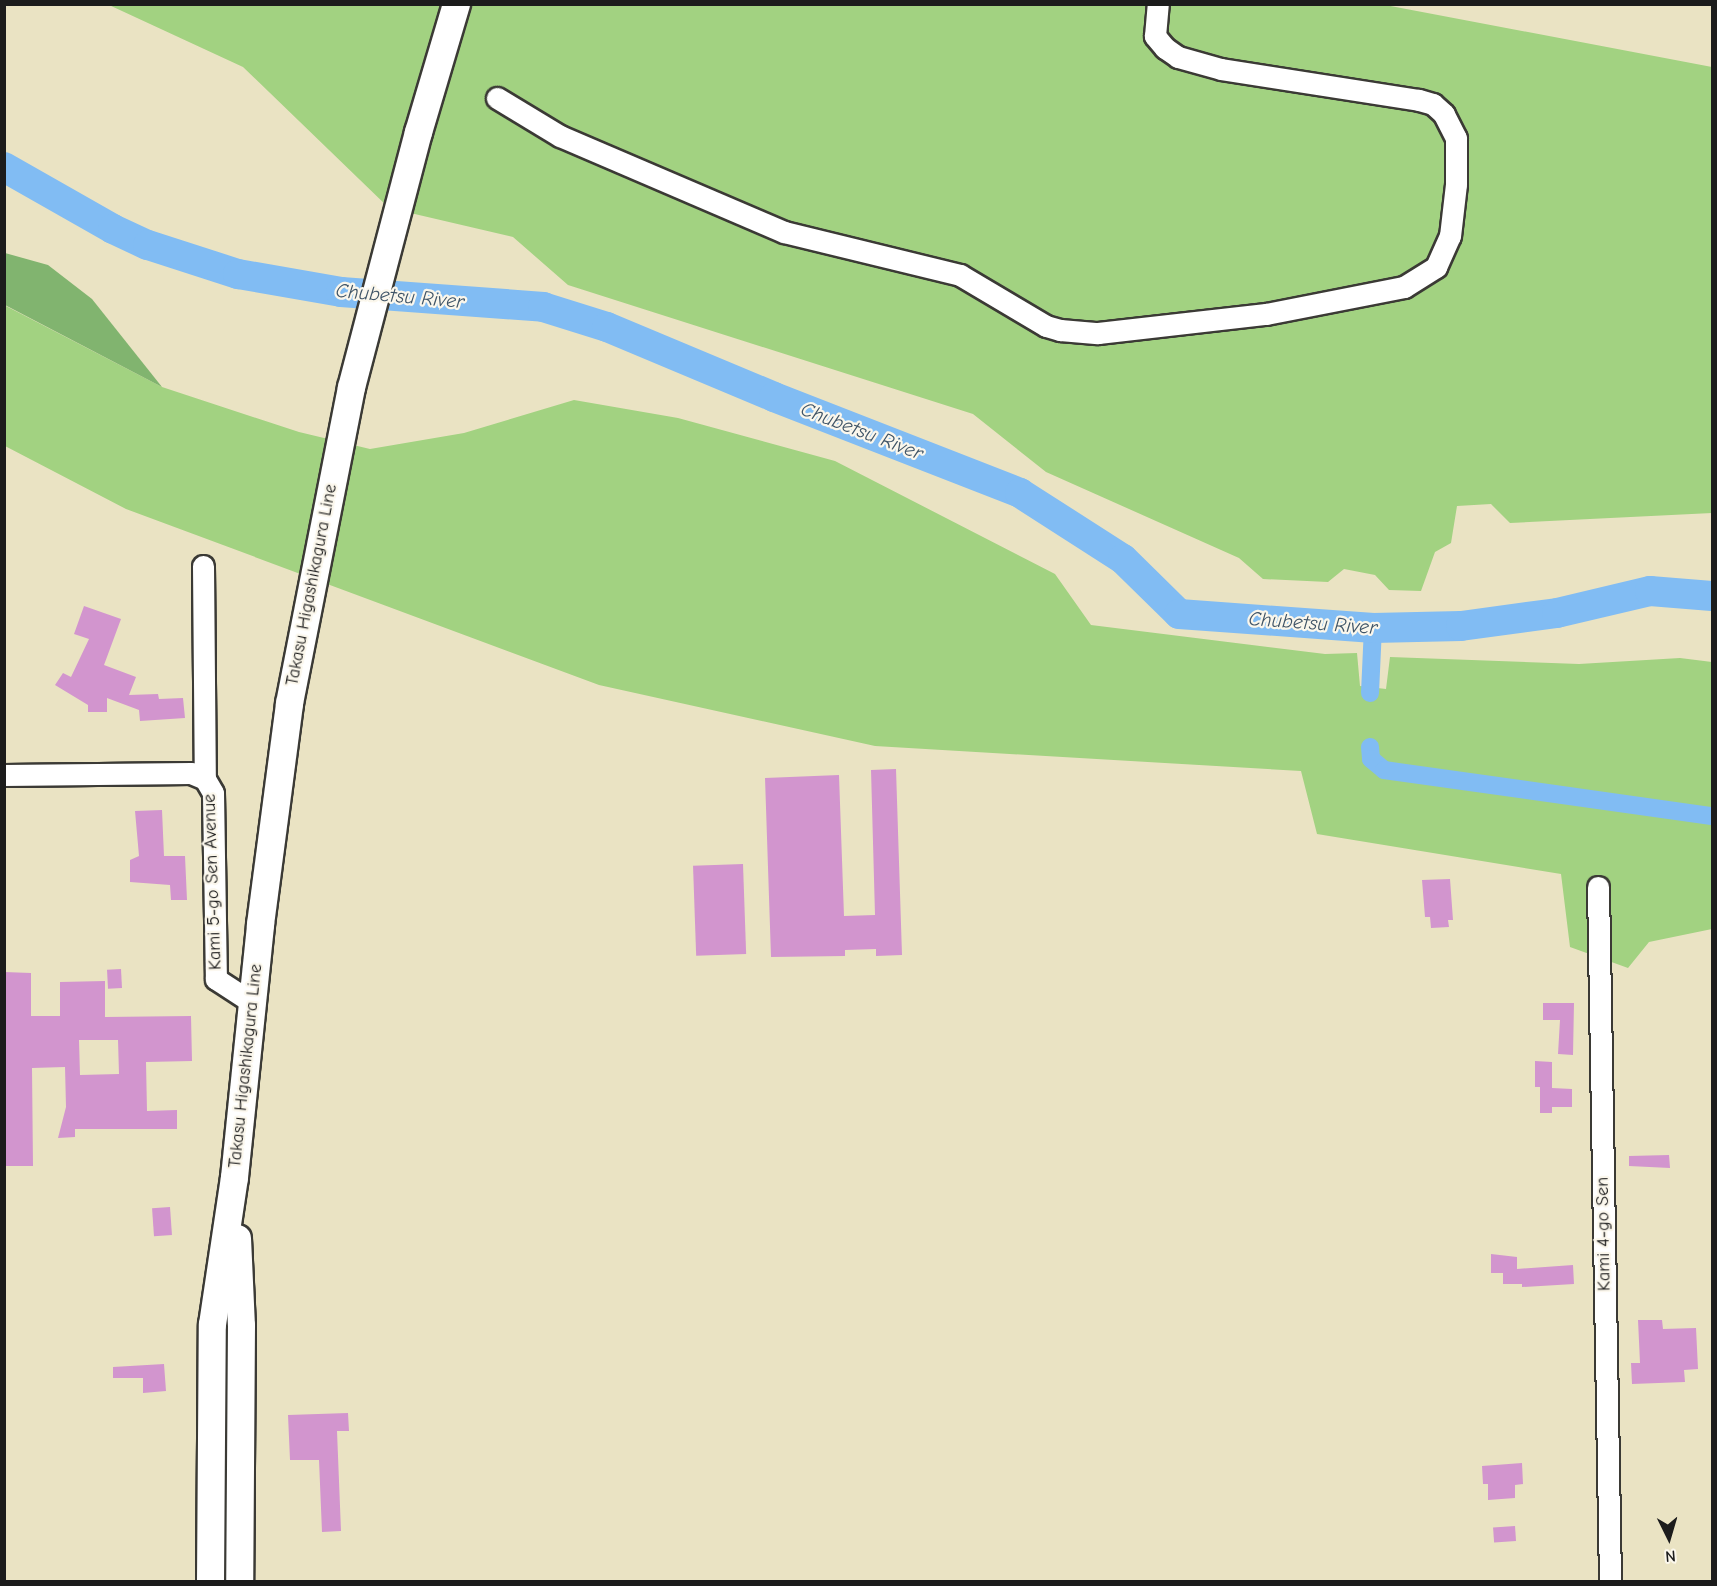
<!DOCTYPE html>
<html>
<head>
<meta charset="utf-8">
<style>
	body { margin:0 }
	#map { position:relative; width:1717px; height:1586px; overflow:hidden; background:#eae3c3; font-family:"Comic Neue",sans-serif }
	div>[style] { position:absolute }
	.green>* { inset:0; background:#a2d281 }
	.forest>* { inset:0; background:#81b46f }
	.canal>* { height:18px; margin:-9px; padding:0 9px; transform-origin:9px; border-radius:9px; background:#81bcf3 }
	.river>* { height:30px; margin:-15px; padding:0 15px; transform-origin:15px; border-radius:15px; background:#81bcf3 }
	.building>* { inset:0; background:#d295ce; transform-origin:0 0 }
	.roads { filter:drop-shadow(2px 0 #3b3a35) drop-shadow(-2px 0 #3b3a35) drop-shadow(0 2px #3b3a35) drop-shadow(0 -2px #3b3a35) }
	.minor>* { height:21px; margin:-10.5px; padding:0 10.5px; transform-origin:10.5px; border-radius:10.5px; background:#fff }
	.major>* { height:27px; margin:-13.5px; padding:0 13.5px; transform-origin:13.5px; border-radius:13.5px; background:#fff }
	span { translate:-50% -50%; white-space:nowrap; text-align:center; line-height:1.15; -webkit-text-stroke:4.5px #fbf7ec; paint-order:stroke }
	.street-label { font-size:18px; color:#1c1c1c }
	.water-label { font-size:20px; color:#3f5467; font-style:italic }
	.frame { position:absolute; inset:0; border:6px solid #1c1c1c; pointer-events:none }
	.north { position:absolute; left:1639px; top:1508px; width:60px; height:60px; -webkit-text-stroke:4px #fbf7ec; paint-order:stroke; rotate:175deg; font-size:16px; font-weight:700; line-height:24px; text-align:center; color:#1c1c1c }
	.north::after { content:''; display:block; margin:auto; width:21px; height:27px; background:#1c1c1c; clip-path:polygon(50% 0,100% 100%,50% 72%,0 100%) }
</style>
</head>
<body>
<div id="map">
	<div class="green">
		<div style="clip-path:polygon(1380px 4px,1712px 67px,1712px 513px,1510px 523px,1491px 504px,1457px 506px,1451px 543px,1435px 552px,1421px 591px,1389px 590px,1375px 575px,1344px 569px,1328px 582px,1263px 579px,1239px 558px,1046px 472px,973px 414px,568px 285px,513px 237px,389px 208px,243px 67px,109px 5px)"></div>
		<div style="clip-path:polygon(4px 305px,162px 387px,299px 432px,370px 449px,464px 433px,574px 400px,678px 418px,835px 461px,1055px 574px,1091px 625px,1325px 654px,1357px 653px,1360px 686px,1386px 689px,1390px 657px,1579px 664px,1680px 658px,1712px 662px,1712px 929px,1649px 942px,1628px 968px,1570px 947px,1561px 874px,1317px 834px,1301px 771px,875px 746px,599px 685px,126px 509px,5px 446px)"></div>
	</div>
	<div class="forest">
		<div style="clip-path:polygon(5px 253px,48px 265px,92px 299px,162px 387px,5px 305px)"></div>
	</div>
	<div class="canal">
		<div style="left:1370px;top:693px;width:65px;rotate:-87.4deg"></div>
		<div style="left:1370px;top:747px;width:12px;rotate:85deg"></div>
		<div style="left:1371px;top:759px;width:17px;rotate:40deg"></div>
		<div style="left:1384px;top:770px;width:331px;rotate:8deg"></div>
	</div>
	<div class="river">
		<div style="left:4px;top:167px;width:125px;rotate:29.6deg"></div>
		<div style="left:113px;top:229px;width:38px;rotate:25deg"></div>
		<div style="left:148px;top:245px;width:95px;rotate:17.9deg"></div>
		<div style="left:238px;top:274px;width:105px;rotate:9.9deg"></div>
		<div style="left:341px;top:292px;width:203px;rotate:4.2deg"></div>
		<div style="left:543px;top:307px;width:67px;rotate:17.4deg"></div>
		<div style="left:607px;top:327px;width:181px;rotate:22.7deg"></div>
		<div style="left:774px;top:397px;width:264px;rotate:21.3deg"></div>
		<div style="left:1020px;top:493px;width:122px;rotate:32.7deg"></div>
		<div style="left:1123px;top:559px;width:78px;rotate:44.5deg"></div>
		<div style="left:1179px;top:614px;width:195px;rotate:4.1deg"></div>
		<div style="left:1373px;top:628px;width:88px;rotate:-1.3deg"></div>
		<div style="left:1461px;top:626px;width:97px;rotate:-7.7deg"></div>
		<div style="left:1557px;top:613px;width:96px;rotate:-13.3deg"></div>
		<div style="left:1650px;top:591px;width:62px;rotate:4.6deg"></div>
	</div>
	<div class="building">
		<div style="clip-path:polygon(84px 606px,121px 619px,104px 665px,136px 677px,129px 695px,158px 694px,159px 699px,183px 698px,185px 718px,140px 721px,139px 710px,107px 698px,107px 712px,88px 712px,88px 705px,55px 685px,63px 673px,71px 677px,89px 639px,74px 634px)"></div>
		<div style="clip-path:polygon(896px 769px,902px 955px,876px 956px,876px 949px,845px 950px,845px 956px,771px 957px,765px 778px,839px 775px,844px 916px,875px 915px,871px 770px)"></div>
		<div style="clip-path:polygon(162px 810px,164px 856px,185px 856px,187px 900px,171px 900px,170px 885px,130px 882px,130px 860px,139px 856px,135px 811px)"></div>
		<div style="left:743px;top:864px;width:90px;height:50px;rotate:88deg"></div>
		<div style="clip-path:polygon(1450px 879px,1453px 920px,1448px 920px,1449px 927px,1431px 928px,1430px 917px,1425px 917px,1422px 880px)"></div>
		<div style="left:121px;top:969px;width:19px;height:14px;rotate:87deg"></div>
		<div style="clip-path:polygon(evenodd,4px 972px,31px 973px,31px 1016px,60px 1016px,60px 982px,105px 981px,105px 1017px,191px 1016px,192px 1061px,146px 1062px,147px 1111px,177px 1110px,177px 1129px,75px 1129px,75px 1137px,58px 1138px,66px 1107px,65px 1067px,32px 1068px,33px 1166px,4px 1166px,4px 972px,79px 1040px,118px 1040px,119px 1074px,80px 1075px,79px 1040px)"></div>
		<div style="clip-path:polygon(1543px 1003px,1574px 1003px,1573px 1055px,1558px 1054px,1560px 1020px,1543px 1020px)"></div>
		<div style="clip-path:polygon(1535px 1061px,1552px 1062px,1552px 1088px,1572px 1089px,1572px 1107px,1552px 1107px,1552px 1113px,1540px 1113px,1540px 1087px,1535px 1087px)"></div>
		<div style="clip-path:polygon(1669px 1155px,1670px 1168px,1629px 1166px,1629px 1156px)"></div>
		<div style="left:170px;top:1207px;width:28px;height:18px;rotate:86deg"></div>
		<div style="clip-path:polygon(1491px 1254px,1517px 1257px,1517px 1269px,1573px 1265px,1574px 1284px,1522px 1287px,1522px 1284px,1503px 1284px,1503px 1273px,1491px 1273px)"></div>
		<div style="clip-path:polygon(1638px 1320px,1662px 1320px,1663px 1329px,1696px 1328px,1698px 1369px,1684px 1370px,1685px 1382px,1632px 1384px,1631px 1363px,1640px 1363px)"></div>
		<div style="clip-path:polygon(164px 1364px,166px 1391px,143px 1393px,143px 1378px,113px 1378px,113px 1367px)"></div>
		<div style="clip-path:polygon(348px 1413px,349px 1431px,337px 1431px,341px 1531px,322px 1532px,319px 1460px,290px 1460px,288px 1415px)"></div>
		<div style="clip-path:polygon(1522px 1463px,1523px 1484px,1515px 1485px,1515px 1498px,1488px 1500px,1488px 1484px,1483px 1484px,1482px 1466px)"></div>
		<div style="left:1515px;top:1526px;width:15px;height:22px;rotate:86deg"></div>
	</div>
	<div class="roads">
		<div class="minor">
			<div style="left:497px;top:98px;width:74px;rotate:31.1deg"></div>
			<div style="left:560px;top:136px;width:244px;rotate:23.2deg"></div>
			<div style="left:784px;top:232px;width:181px;rotate:13.7deg"></div>
			<div style="left:960px;top:275px;width:100px;rotate:30.7deg"></div>
			<div style="left:1046px;top:326px;width:15px;rotate:16deg"></div>
			<div style="left:1060px;top:330px;width:38px;rotate:5deg"></div>
			<div style="left:1098px;top:333px;width:169px;rotate:-6.5deg"></div>
			<div style="left:1266px;top:314px;width:141px;rotate:-11.1deg"></div>
			<div style="left:1404px;top:287px;width:38px;rotate:-32deg"></div>
			<div style="left:1436px;top:267px;width:34px;rotate:-66deg"></div>
			<div style="left:1450px;top:236px;width:52px;rotate:-83.4deg"></div>
			<div style="left:1456px;top:184px;width:46px;rotate:-90deg"></div>
			<div style="left:1456px;top:138px;width:27px;rotate:-117deg"></div>
			<div style="left:1444px;top:114px;width:15px;rotate:-138deg"></div>
			<div style="left:1433px;top:104px;width:15px;rotate:-164deg"></div>
			<div style="left:1419px;top:100px;width:200px;rotate:-171.1deg"></div>
			<div style="left:1221px;top:69px;width:45px;rotate:-164.4deg"></div>
			<div style="left:1178px;top:57px;width:16px;rotate:-145deg"></div>
			<div style="left:1165px;top:48px;width:16px;rotate:-130deg"></div>
			<div style="left:1155px;top:36px;width:32px;rotate:-85deg"></div>
			<div style="left:203px;top:566px;width:213px;rotate:89.5deg"></div>
			<div style="left:205px;top:779px;width:16px;rotate:60deg"></div>
			<div style="left:213px;top:793px;width:186px;rotate:89.1deg"></div>
			<div style="left:216px;top:979px;width:44px;rotate:33deg"></div>
			<div style="left:4px;top:775px;width:187px;rotate:-0.6deg"></div>
			<div style="left:191px;top:773px;width:15px;rotate:23deg"></div>
			<div style="left:1598px;top:887px;width:695px;rotate:89.01deg"></div>
		</div>
		<div class="major">
			<div style="left:237px;top:1238px;width:87px;rotate:87.4deg"></div>
			<div style="left:241px;top:1325px;width:257px;rotate:90.4deg"></div>
			<div style="left:210px;top:1582px;width:258px;rotate:-89.6deg"></div>
			<div style="left:212px;top:1324px;width:149px;rotate:-81.5deg"></div>
			<div style="left:234px;top:1177px;width:254px;rotate:-84.1deg"></div>
			<div style="left:260px;top:924px;width:223px;rotate:-82.5deg"></div>
			<div style="left:289px;top:703px;width:322px;rotate:-78.9deg"></div>
			<div style="left:351px;top:387px;width:264px;rotate:-75.3deg"></div>
			<div style="left:418px;top:132px;width:134px;rotate:-73.5deg"></div>
		</div>
	</div>
	<div class="street-label">
		<span style="left:312px;top:585px;rotate:-79deg">Takasu Higashikagura Line</span>
		<span style="left:213px;top:882px;rotate:-92deg">Kami 5-go Sen Avenue</span>
		<span style="left:246px;top:1066px;rotate:-84deg">Takasu Higashikagura Line</span>
		<span style="left:1604px;top:1234px;rotate:-91deg">Kami 4-go Sen</span>
	</div>
	<div class="water-label">
		<span style="left:400px;top:296px;rotate:5deg">Chubetsu River</span>
		<span style="left:862px;top:431px;rotate:21deg">Chubetsu River</span>
		<span style="left:1313px;top:623px;rotate:4deg">Chubetsu River</span>
	</div>
	<div class="frame"></div>
	<div class="north">N</div>
</div>
</body>
</html>
